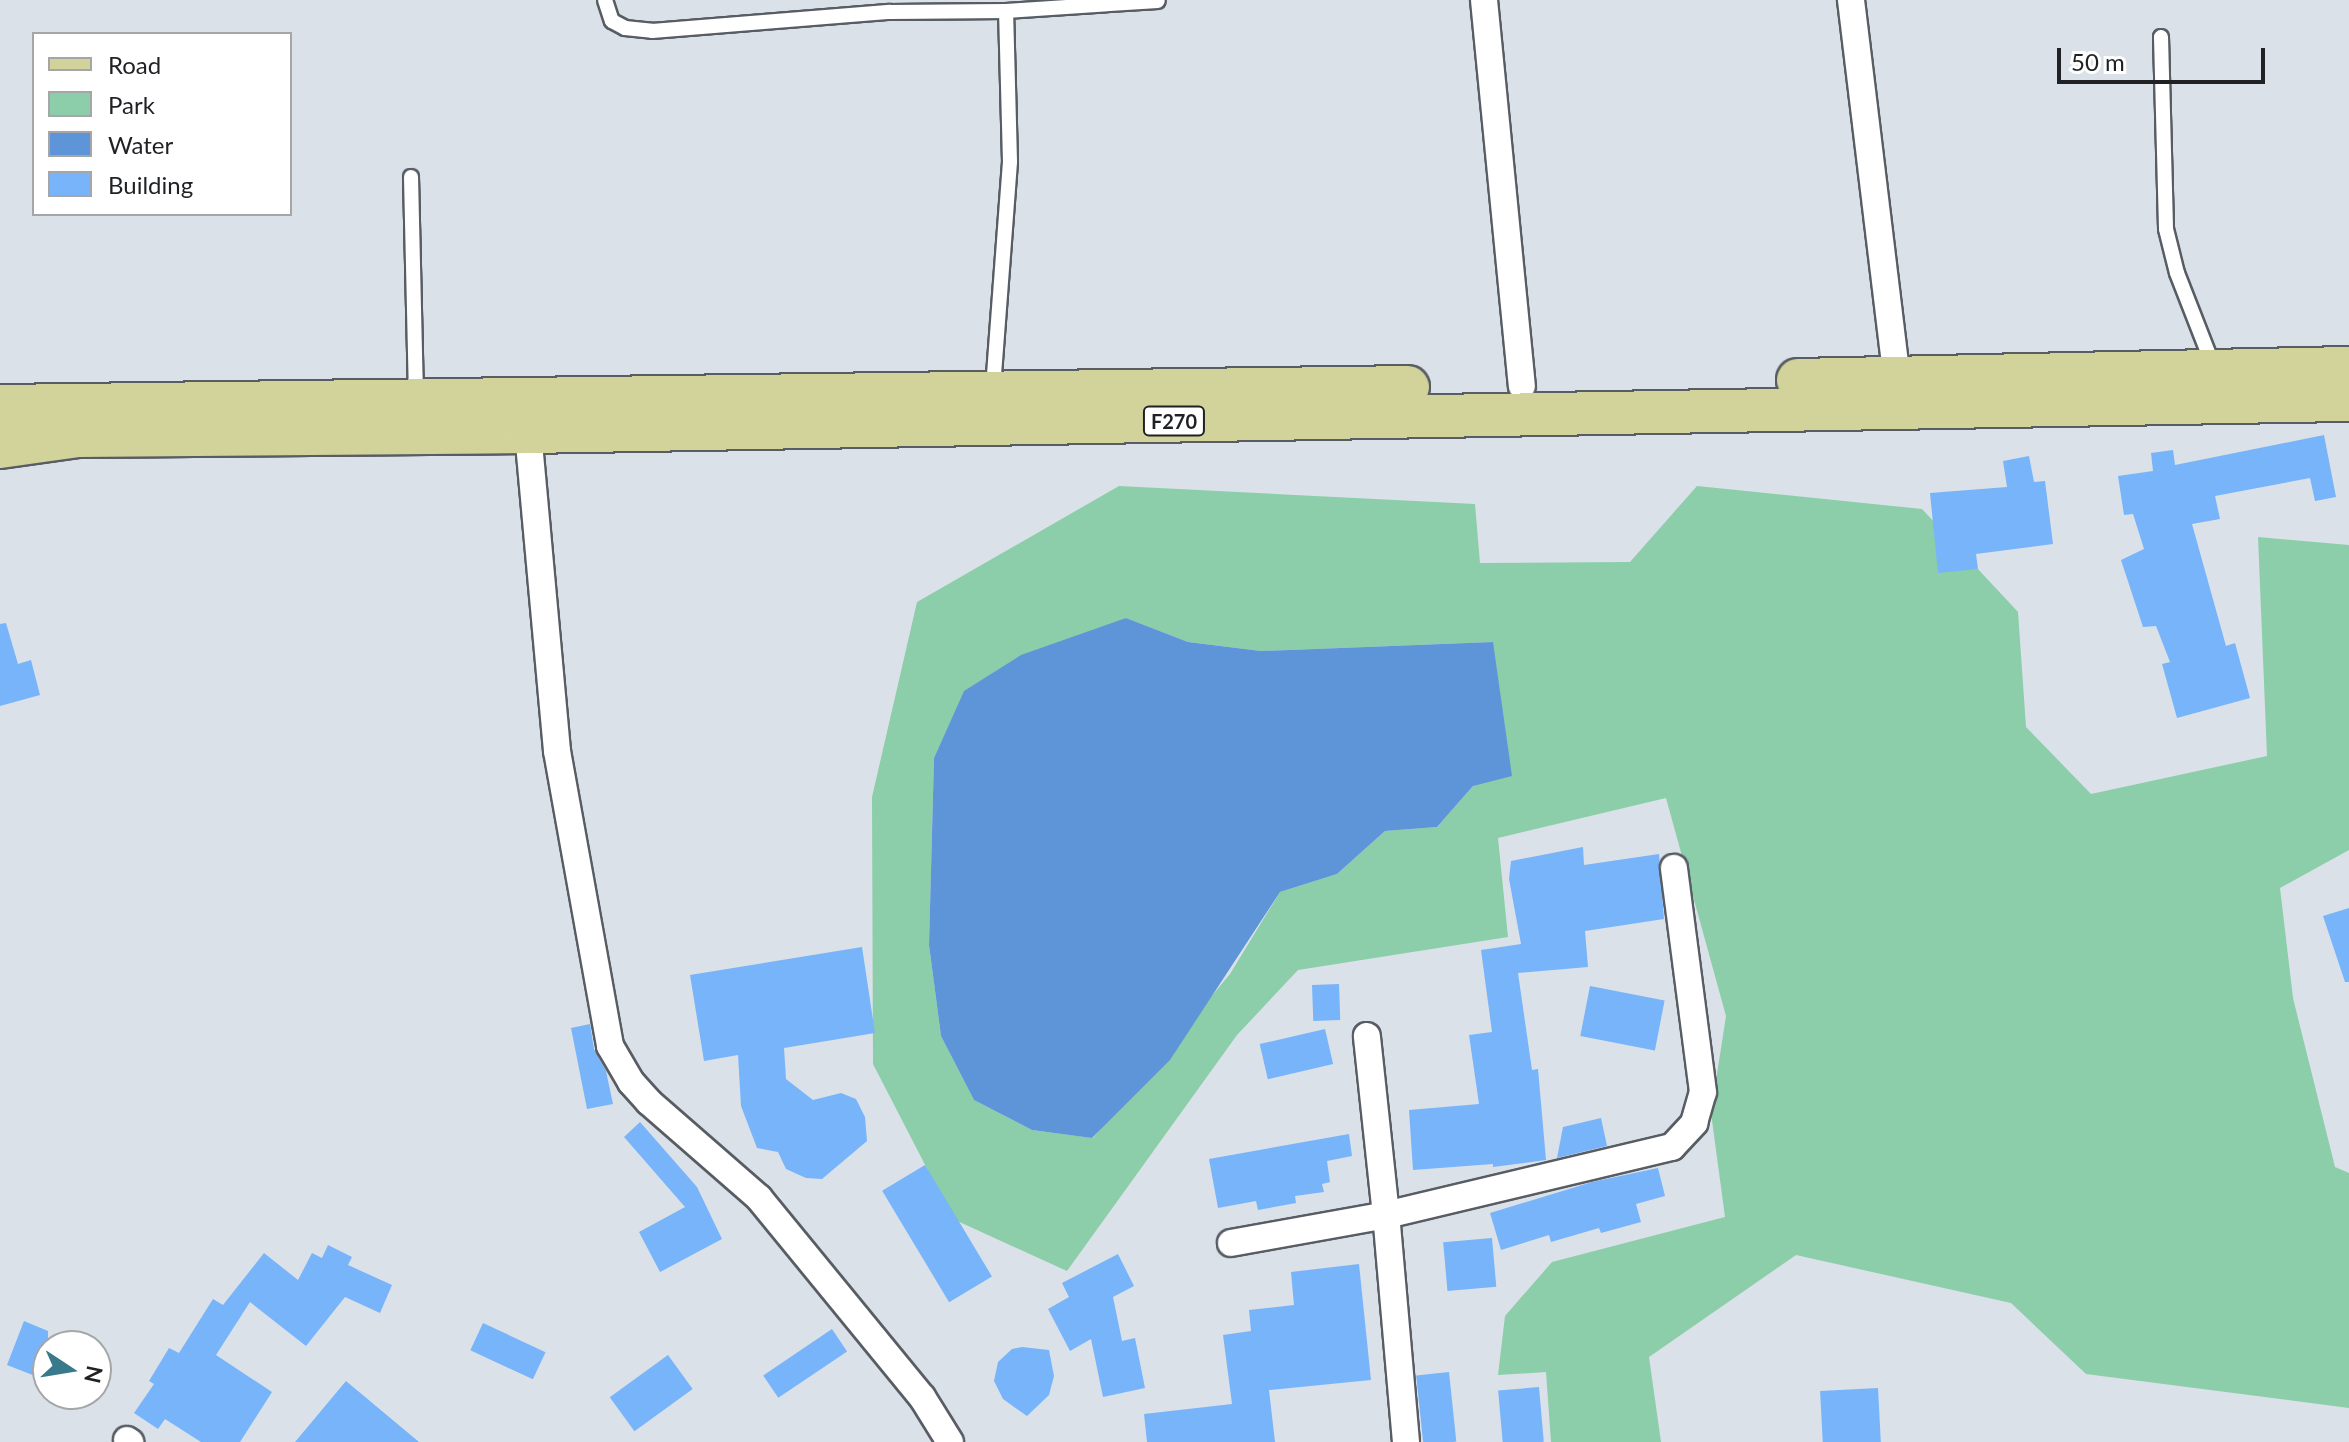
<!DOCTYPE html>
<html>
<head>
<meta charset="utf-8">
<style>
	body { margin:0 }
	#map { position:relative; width:2349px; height:1442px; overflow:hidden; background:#dae1e9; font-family:Lato,sans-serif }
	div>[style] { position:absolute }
	.green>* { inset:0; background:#8bcea9 }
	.water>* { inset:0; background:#5e95d9 }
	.building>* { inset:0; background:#78b4f9; transform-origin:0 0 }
	.roads { filter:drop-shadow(2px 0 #585d64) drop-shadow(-2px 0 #585d64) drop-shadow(0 2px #585d64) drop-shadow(0 -2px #585d64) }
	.lane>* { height:14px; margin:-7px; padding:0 7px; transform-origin:7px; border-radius:7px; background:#fff }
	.street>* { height:26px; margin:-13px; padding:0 13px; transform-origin:13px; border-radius:13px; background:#fff }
	.primary>* { height:42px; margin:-21px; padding:0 21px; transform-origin:21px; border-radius:21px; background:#d2d39b }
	span { translate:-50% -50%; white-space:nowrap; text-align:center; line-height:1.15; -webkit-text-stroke:8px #fff; paint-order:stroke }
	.shield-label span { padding:2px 6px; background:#fff; border:2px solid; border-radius:6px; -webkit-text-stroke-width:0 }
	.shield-label { font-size:20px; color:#1f2124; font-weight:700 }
	.legend { position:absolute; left:32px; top:32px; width:260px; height:184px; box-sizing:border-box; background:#fff; border:2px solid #a5a6a7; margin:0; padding:10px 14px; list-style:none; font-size:24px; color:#1f2124 }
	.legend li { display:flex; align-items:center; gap:16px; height:40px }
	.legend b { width:40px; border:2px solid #a5a6a7 }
	.north { position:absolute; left:32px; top:1330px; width:80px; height:80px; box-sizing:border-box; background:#fff; border:2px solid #a5a6a7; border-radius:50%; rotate:102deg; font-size:22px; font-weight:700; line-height:32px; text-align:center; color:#1f2124 }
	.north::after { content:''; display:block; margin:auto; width:28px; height:36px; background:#38798b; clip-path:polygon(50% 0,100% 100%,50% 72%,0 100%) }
	.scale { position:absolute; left:2057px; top:48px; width:208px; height:36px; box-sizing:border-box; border:4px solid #1f2124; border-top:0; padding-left:10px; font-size:24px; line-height:28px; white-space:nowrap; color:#1f2124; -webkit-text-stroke:6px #fff; paint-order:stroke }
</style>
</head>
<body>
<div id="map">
	<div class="green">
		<div style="clip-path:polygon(evenodd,1119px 486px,1475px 504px,1480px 563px,1630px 562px,1697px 486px,1922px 509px,2018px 612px,2026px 727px,2091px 794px,2267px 756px,2258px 537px,2349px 545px,2349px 850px,2280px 888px,2293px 998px,2335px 1167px,2349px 1173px,2349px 1408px,2086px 1374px,2011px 1303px,1796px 1255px,1649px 1357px,1661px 1442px,1551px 1442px,1546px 1372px,1498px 1375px,1505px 1316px,1552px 1262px,1725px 1217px,1711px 1113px,1726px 1016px,1666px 798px,1498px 838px,1508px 937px,1298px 970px,1237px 1035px,1067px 1271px,953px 1219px,873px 1064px,872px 797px,917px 602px,1119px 486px,1126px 618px,1188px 642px,1261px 651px,1493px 642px,1473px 786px,1437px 827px,1385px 831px,1337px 874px,1280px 892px,1230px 974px,1093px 1138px,1032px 1130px,974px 1100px,941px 1036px,929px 945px,934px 758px,964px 692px,1126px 618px)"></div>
	</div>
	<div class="water">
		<div style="clip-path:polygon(1126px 618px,1188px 642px,1261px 651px,1493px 642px,1512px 776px,1473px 786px,1437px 827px,1385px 831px,1337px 874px,1280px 892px,1170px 1060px,1092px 1138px,1032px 1130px,974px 1100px,941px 1036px,929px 945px,934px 758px,964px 691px,1021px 655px)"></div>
	</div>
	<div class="building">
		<div style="clip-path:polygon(2324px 435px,2336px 497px,2315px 501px,2310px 478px,2215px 496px,2220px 519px,2192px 524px,2226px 646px,2235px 643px,2250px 698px,2177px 718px,2162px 664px,2170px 662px,2156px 626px,2143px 627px,2121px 560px,2144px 549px,2133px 514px,2124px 515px,2118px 476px,2153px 471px,2151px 453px,2173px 450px,2175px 465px)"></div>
		<div style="clip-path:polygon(2029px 456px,2034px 482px,2045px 481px,2053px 544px,1976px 554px,1978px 569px,1938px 573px,1930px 493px,2007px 487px,2003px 461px)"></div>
		<div style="clip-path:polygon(6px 623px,18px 664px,31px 660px,40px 695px,0 706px,0 624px)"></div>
		<div style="clip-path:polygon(1583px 847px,1584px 865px,1659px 854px,1664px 919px,1585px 931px,1588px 967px,1518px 973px,1532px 1070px,1538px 1069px,1546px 1160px,1493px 1167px,1493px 1164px,1413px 1170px,1409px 1110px,1479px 1104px,1469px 1035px,1492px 1032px,1481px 950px,1521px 944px,1509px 879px,1511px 861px)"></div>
		<div style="clip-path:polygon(2349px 908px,2349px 982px,2345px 982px,2323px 916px)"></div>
		<div style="clip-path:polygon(862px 947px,875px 1033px,784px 1048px,786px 1079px,813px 1100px,841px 1093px,856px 1099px,865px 1117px,867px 1141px,822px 1179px,806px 1178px,786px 1169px,778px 1152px,757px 1148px,741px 1106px,738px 1055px,704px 1061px,690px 975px)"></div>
		<div style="left:1339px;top:984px;width:36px;height:27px;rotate:88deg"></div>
		<div style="left:1590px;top:986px;width:76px;height:51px;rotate:11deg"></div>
		<div style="clip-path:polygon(590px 1024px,594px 1049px,606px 1071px,613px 1104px,587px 1109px,571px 1028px)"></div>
		<div style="left:1325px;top:1029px;width:36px;height:67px;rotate:77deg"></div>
		<div style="clip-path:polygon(1601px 1118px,1607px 1146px,1557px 1158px,1563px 1127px)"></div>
		<div style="clip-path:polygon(640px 1122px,697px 1187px,722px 1239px,660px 1272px,639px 1232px,685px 1207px,624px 1137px)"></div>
		<div style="clip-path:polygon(1349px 1134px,1352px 1156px,1327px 1161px,1330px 1182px,1322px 1184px,1324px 1192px,1295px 1196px,1296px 1203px,1258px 1210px,1256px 1201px,1218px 1208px,1209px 1159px)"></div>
		<div style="left:925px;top:1165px;width:130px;height:50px;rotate:59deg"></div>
		<div style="clip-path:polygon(1658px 1168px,1665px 1196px,1636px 1204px,1641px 1222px,1601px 1233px,1599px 1228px,1551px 1242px,1549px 1235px,1501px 1250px,1490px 1213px,1592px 1182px)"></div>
		<div style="left:1492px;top:1238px;width:49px;height:49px;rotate:85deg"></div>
		<div style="clip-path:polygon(328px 1245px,352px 1257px,348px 1265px,392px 1285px,380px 1313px,345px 1297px,306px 1346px,250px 1302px,216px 1355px,272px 1392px,240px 1442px,201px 1442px,165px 1419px,158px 1429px,134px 1413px,154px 1384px,149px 1381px,169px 1348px,179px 1353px,213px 1299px,223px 1305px,264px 1253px,298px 1280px,312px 1253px,322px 1258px)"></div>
		<div style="clip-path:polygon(1118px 1254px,1134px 1286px,1113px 1297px,1122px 1341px,1135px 1338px,1145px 1388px,1103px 1397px,1091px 1339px,1070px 1351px,1048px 1309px,1069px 1297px,1062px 1283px)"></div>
		<div style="clip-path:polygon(1359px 1264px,1371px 1380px,1269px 1390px,1275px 1442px,1147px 1442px,1144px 1414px,1232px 1404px,1223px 1335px,1251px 1331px,1249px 1310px,1294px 1305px,1291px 1272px)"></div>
		<div style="clip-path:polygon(24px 1321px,48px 1331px,48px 1381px,7px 1365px)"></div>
		<div style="left:483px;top:1323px;width:69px;height:30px;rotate:25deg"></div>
		<div style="left:832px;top:1329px;width:27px;height:83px;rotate:56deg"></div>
		<div style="clip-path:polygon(1022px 1347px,1049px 1350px,1054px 1376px,1049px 1395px,1027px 1416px,1003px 1399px,994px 1381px,998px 1362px,1012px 1349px)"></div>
		<div style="left:668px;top:1355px;width:42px;height:72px;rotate:54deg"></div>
		<div style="left:1449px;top:1372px;width:70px;height:33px;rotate:84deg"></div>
		<div style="clip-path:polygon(346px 1381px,419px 1442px,295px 1442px)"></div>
		<div style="left:1539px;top:1387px;width:55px;height:41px;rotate:85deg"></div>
		<div style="left:1878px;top:1388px;width:54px;height:58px;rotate:87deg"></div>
	</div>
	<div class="roads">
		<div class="lane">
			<div style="left:605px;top:0;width:22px;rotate:72deg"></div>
			<div style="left:612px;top:21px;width:15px;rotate:28deg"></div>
			<div style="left:625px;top:28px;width:27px;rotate:6deg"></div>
			<div style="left:652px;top:31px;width:239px;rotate:-4.6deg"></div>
			<div style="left:890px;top:12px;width:116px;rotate:-0.5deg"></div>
			<div style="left:1006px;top:11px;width:152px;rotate:-3.8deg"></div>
			<div style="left:2161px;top:37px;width:192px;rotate:88.5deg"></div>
			<div style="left:2166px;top:229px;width:45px;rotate:76deg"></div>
			<div style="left:2177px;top:273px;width:102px;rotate:68.7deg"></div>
			<div style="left:411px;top:177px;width:218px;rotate:88.7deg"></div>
			<div style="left:993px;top:388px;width:227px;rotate:-85.7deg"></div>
			<div style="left:1010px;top:162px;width:151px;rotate:-91.5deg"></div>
		</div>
		<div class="street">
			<div style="left:1484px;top:0;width:388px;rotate:84.4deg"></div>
			<div style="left:1851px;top:0;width:381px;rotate:83.1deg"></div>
			<div style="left:528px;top:432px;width:320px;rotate:84.8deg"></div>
			<div style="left:557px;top:751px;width:300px;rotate:79.8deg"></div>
			<div style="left:610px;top:1046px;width:42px;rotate:59.7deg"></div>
			<div style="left:631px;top:1082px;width:27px;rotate:48deg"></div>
			<div style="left:649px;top:1102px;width:146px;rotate:41.1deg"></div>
			<div style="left:759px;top:1198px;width:257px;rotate:50.7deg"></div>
			<div style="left:922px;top:1397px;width:53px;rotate:58.1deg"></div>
			<div style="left:1231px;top:1243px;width:158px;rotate:-10.2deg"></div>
			<div style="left:1386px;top:1215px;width:180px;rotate:-96.1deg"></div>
			<div style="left:127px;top:1440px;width:4px;rotate:34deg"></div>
			<div style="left:1406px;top:1442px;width:228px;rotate:-95deg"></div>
			<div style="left:1386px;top:1215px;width:294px;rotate:-13.4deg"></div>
			<div style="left:1672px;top:1147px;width:33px;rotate:-47deg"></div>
			<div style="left:1694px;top:1123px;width:32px;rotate:-74deg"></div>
			<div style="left:1703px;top:1092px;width:226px;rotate:-97.4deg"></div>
		</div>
		<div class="primary">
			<div style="left:1798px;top:380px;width:551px;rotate:-1.25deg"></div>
			<div style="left:0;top:406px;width:1408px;rotate:-0.77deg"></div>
			<div style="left:0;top:447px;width:79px;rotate:-8deg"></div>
			<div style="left:78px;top:436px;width:450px;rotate:-0.5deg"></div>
			<div style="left:528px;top:432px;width:1821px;rotate:-1.01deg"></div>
		</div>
	</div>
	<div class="shield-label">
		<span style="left:1174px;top:421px">F270</span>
	</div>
	<ul class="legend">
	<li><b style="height:10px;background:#d2d39b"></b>Road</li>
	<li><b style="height:22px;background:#8bcea9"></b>Park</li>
	<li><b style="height:22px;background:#5e95d9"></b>Water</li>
	<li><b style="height:22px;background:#78b4f9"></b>Building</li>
	</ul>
	<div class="north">N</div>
	<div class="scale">50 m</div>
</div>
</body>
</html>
